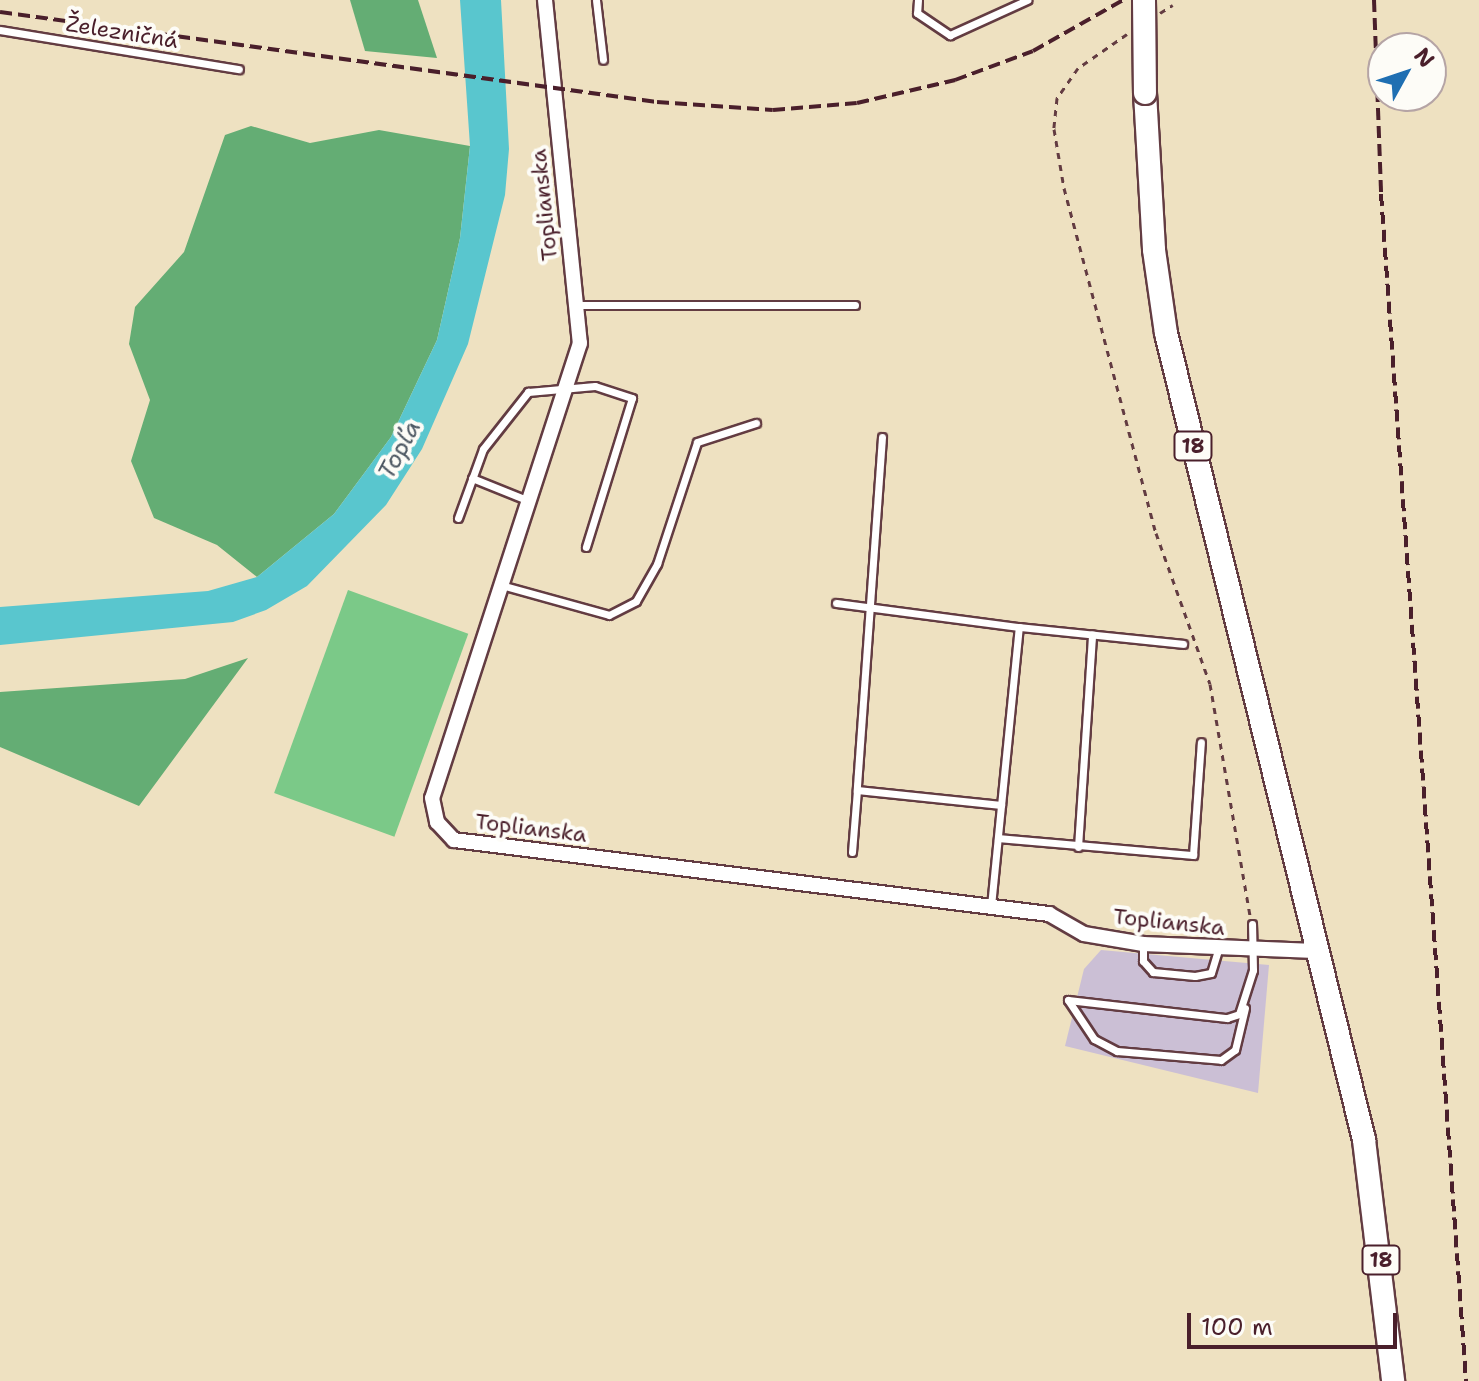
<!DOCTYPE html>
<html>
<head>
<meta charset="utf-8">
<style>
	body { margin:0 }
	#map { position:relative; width:1479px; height:1381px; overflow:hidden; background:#eee1c1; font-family:"Shantell Sans",sans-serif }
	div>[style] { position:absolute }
	.industrial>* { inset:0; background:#cbbfd5 }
	.green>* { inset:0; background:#7bc988; transform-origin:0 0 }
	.forest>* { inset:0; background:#64ad74 }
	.water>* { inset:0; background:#59c6ce }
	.path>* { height:3px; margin-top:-1.5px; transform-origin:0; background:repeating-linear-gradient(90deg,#633c42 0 6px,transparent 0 12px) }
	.roads { filter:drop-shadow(2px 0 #633c42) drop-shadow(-2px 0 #633c42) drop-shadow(0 2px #633c42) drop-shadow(0 -2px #633c42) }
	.lane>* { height:7px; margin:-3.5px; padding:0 3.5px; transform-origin:3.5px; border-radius:3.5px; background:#fff }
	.street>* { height:14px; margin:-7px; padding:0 7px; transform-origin:7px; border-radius:7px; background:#fff }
	.primary>* { height:22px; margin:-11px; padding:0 11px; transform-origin:11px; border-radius:11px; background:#fff }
	.rail>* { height:4px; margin-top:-2px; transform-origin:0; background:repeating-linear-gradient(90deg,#4a1f2b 0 12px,transparent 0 18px) }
	.bridges { filter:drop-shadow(2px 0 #633c42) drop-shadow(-2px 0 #633c42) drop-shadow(0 2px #633c42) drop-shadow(0 -2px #633c42) }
	.primary-bridge>* { height:22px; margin:-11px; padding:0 11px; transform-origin:11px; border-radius:11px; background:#fff }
	span { translate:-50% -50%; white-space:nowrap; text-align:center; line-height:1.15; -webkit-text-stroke:8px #fdfcf7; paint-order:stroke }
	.shield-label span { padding:2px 6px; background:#fdfcf7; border:2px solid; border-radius:6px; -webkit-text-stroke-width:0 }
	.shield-label { font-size:20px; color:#4a1f2b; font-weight:700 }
	.street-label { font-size:22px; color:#4a1f2b }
	.water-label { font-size:24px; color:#4f5964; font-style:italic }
	.north { position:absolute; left:1367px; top:32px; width:80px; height:80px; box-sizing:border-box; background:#fdfcf7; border:2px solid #b5a4a5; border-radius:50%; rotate:50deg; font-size:22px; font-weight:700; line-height:32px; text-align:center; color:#4a1f2b }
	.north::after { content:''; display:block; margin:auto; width:28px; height:36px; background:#1f6fb2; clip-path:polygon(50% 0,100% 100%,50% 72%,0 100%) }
	.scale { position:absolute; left:1187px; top:1313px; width:210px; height:36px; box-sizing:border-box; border:4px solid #4a1f2b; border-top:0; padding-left:10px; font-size:24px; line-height:28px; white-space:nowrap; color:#4a1f2b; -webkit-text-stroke:6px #fdfcf7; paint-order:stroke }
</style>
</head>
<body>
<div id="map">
	<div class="industrial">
		<div style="clip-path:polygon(1101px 950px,1269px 965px,1258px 1093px,1065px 1046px,1084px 969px)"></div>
	</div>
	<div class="green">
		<div style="left:348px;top:590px;width:128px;height:216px;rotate:20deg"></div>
	</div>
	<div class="forest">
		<div style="clip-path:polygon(350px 0,418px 0,437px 58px,365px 51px)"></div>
		<div style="clip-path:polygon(251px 126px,310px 143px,379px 130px,470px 146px,460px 238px,437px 340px,391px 437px,334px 514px,257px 577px,217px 545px,154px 518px,131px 461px,150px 400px,129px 344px,135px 307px,184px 252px,225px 135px)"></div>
		<div style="clip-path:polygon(248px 658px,139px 806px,0 747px,0 692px,185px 679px)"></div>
	</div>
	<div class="water">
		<div style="clip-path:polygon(460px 0,501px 0,509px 149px,505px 195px,468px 344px,422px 449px,386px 505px,307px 586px,266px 610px,233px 622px,0 645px,0 607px,208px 591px,257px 577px,334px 514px,391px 437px,437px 340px,460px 238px,470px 146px)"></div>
	</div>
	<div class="path">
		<div style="left:1160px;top:13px;width:15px;rotate:-32deg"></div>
		<div style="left:1127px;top:34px;width:60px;rotate:145.2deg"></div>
		<div style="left:1078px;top:68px;width:37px;rotate:125deg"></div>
		<div style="left:1057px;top:98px;width:31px;rotate:96deg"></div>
		<div style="left:1054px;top:129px;width:60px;rotate:80.4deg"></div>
		<div style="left:1064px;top:188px;width:357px;rotate:75.1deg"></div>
		<div style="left:1156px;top:533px;width:160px;rotate:70.3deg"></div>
		<div style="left:1210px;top:684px;width:235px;rotate:80.2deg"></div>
	</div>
	<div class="roads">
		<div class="lane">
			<div style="left:596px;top:0;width:60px;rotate:83.3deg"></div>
			<div style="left:918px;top:0;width:13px;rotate:94deg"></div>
			<div style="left:917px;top:13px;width:40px;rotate:34deg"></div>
			<div style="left:950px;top:35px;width:85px;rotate:-24.4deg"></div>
			<div style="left:0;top:30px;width:242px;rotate:9.3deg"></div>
			<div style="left:576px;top:305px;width:279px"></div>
			<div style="left:882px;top:437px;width:354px;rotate:94.1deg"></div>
			<div style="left:857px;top:790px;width:145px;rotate:5.9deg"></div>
			<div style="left:472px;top:478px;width:61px;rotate:22deg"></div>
			<div style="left:458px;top:518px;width:73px;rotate:-70.1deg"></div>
			<div style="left:483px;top:449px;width:73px;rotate:-51.7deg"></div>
			<div style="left:528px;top:392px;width:67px;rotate:-5.1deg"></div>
			<div style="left:595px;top:386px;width:39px;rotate:18deg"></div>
			<div style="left:632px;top:398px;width:156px;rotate:107.2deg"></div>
			<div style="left:501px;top:585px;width:112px;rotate:15.5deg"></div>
			<div style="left:609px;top:615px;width:30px;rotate:-27deg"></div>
			<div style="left:636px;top:601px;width:43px;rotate:-60.4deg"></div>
			<div style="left:657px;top:564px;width:128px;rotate:-71.8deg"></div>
			<div style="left:697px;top:442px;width:62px;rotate:-17.9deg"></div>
			<div style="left:836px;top:603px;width:185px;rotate:7.5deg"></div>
			<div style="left:998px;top:838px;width:196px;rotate:5deg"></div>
			<div style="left:1193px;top:855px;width:113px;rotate:-86deg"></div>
			<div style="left:1078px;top:847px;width:213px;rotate:-86.2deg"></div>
			<div style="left:852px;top:852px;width:62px;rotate:-85.4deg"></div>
			<div style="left:991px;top:906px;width:280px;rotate:-84.3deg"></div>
			<div style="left:1019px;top:627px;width:165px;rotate:5.9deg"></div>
			<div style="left:1143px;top:944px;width:17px;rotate:90deg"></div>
			<div style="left:1143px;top:961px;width:15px;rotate:48deg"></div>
			<div style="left:1153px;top:972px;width:42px;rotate:5.4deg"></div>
			<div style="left:1195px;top:976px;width:16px;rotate:-11deg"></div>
			<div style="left:1211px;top:973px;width:24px;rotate:-73deg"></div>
			<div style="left:1068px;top:1000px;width:160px;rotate:6.5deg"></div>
			<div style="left:1227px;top:1018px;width:13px;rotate:-18deg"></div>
			<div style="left:1239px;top:1014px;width:46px;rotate:-72.3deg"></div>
			<div style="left:1253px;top:970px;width:46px;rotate:-91.2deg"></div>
			<div style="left:1068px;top:1000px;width:47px;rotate:56.3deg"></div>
			<div style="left:1094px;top:1039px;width:26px;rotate:28deg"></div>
			<div style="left:1117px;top:1051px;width:104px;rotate:4.9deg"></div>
			<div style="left:1221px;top:1060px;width:17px;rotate:-36deg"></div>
			<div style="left:1235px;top:1050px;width:43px;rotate:-76.6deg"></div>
		</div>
		<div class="street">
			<div style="left:545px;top:0;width:345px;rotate:84.2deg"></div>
			<div style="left:580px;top:343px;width:478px;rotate:108deg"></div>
			<div style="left:432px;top:798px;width:25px;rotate:78deg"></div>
			<div style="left:437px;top:822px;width:25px;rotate:47deg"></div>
			<div style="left:454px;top:840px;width:600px;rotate:7.09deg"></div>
			<div style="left:1049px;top:914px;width:40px;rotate:29.7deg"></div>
			<div style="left:1084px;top:934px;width:60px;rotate:9.6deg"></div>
			<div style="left:1143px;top:944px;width:178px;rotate:2.3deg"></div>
		</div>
		<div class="primary">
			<div style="left:1145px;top:93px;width:157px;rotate:86.7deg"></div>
			<div style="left:1154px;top:250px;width:84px;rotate:81.8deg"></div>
			<div style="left:1166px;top:333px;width:831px;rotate:76.21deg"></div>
			<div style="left:1364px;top:1140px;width:243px;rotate:83.1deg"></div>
		</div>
	</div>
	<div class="rail">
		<div style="left:1374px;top:0;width:194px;rotate:87.9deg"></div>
		<div style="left:1381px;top:194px;width:1190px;rotate:85.9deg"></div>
		<div style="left:0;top:12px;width:663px;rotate:7.8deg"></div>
		<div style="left:657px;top:102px;width:116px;rotate:3.9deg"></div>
		<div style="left:773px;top:110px;width:84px;rotate:-4.8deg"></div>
		<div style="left:857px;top:103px;width:101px;rotate:-13.2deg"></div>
		<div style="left:955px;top:80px;width:83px;rotate:-20.4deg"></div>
		<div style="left:1033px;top:51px;width:103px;rotate:-29.5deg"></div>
	</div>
	<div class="bridges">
		<div class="primary-bridge">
			<div style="left:1144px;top:0;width:93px;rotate:89.4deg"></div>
		</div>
	</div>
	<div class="shield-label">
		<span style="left:1193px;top:446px">18</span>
		<span style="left:1381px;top:1260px">18</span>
	</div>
	<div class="street-label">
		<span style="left:122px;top:32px;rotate:9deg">Železničná</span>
		<span style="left:544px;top:205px;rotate:-96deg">Toplianska</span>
		<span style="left:531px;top:828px;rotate:7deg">Toplianska</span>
		<span style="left:1169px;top:922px;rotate:6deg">Toplianska</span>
	</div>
	<div class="water-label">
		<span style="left:400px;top:450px;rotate:-62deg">Topľa</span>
	</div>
	<div class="north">N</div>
	<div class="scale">100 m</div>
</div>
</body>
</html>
